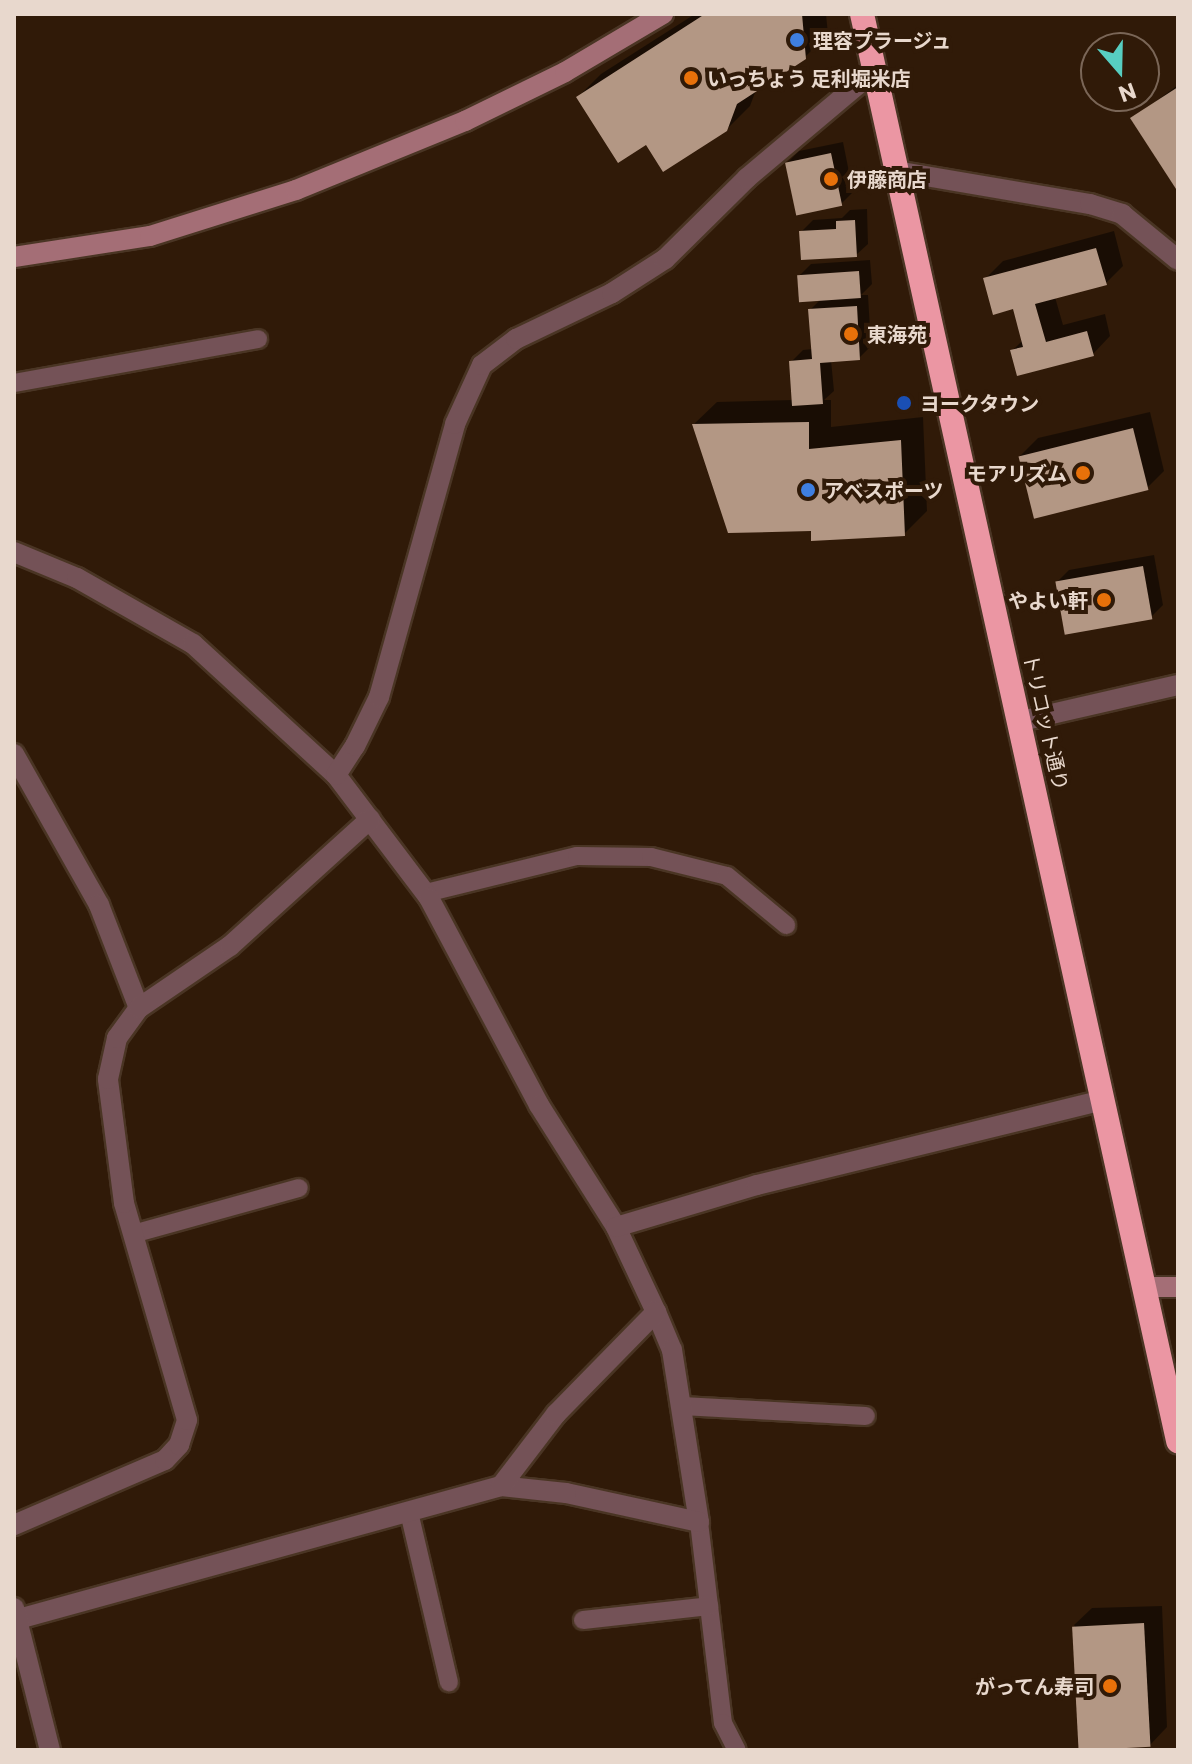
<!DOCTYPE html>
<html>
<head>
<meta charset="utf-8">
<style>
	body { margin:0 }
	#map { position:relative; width:1192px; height:1764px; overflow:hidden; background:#301a08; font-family:Commissioner,"Noto Sans JP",sans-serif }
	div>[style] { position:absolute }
	.shadow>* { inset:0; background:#0007 }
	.building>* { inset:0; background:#b39784; transform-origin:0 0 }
	.roads { filter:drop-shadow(2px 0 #4a3524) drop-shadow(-2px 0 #4a3524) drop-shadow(0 2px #4a3524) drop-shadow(0 -2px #4a3524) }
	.lane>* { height:18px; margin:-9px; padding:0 9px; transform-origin:9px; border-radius:9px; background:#745257 }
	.street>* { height:20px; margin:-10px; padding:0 10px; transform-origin:10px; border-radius:10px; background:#745257 }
	.secondary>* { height:20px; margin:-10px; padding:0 10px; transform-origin:10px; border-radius:10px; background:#a46e76 }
	.highway>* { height:24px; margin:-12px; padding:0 12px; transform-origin:12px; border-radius:12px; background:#eb96a3 }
	.dots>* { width:22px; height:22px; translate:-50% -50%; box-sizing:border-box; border:4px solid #301a08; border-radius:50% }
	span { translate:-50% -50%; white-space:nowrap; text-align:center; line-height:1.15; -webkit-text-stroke:8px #301a08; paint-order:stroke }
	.poi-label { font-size:20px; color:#e8d8cd; font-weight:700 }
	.left { translate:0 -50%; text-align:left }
	.right { translate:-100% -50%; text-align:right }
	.street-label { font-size:20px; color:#e8d8cd }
	.frame { position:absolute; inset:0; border:16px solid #e8d8cd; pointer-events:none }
	.north { position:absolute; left:1080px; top:32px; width:80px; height:80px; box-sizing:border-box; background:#301a08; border:2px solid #7a6657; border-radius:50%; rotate:160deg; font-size:22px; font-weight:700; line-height:32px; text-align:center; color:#e8d8cd }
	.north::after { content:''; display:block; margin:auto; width:28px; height:36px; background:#57cec1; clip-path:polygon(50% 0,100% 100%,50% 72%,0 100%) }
</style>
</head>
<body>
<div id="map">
	<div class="shadow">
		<div style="clip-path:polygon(695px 14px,826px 14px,828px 34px,805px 57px,756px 90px,750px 106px,726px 130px,646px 142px,578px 97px,601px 74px)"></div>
		<div style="clip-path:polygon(1178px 85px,1178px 188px,1132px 119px)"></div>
		<div style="clip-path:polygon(843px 142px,853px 192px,841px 204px,787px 163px,799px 151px)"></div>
		<div style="clip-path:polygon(867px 209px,868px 244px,856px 255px,801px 232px,813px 220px,842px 218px,850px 210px)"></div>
		<div style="clip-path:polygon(1114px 231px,1123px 266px,1106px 283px,1055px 297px,1063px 325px,1105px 314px,1110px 336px,1093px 354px,1012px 351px,1023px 340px,1014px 307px,985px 279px,1003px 261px)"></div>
		<div style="clip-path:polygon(870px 260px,872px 284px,861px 295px,868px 295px,871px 346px,859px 358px,831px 360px,834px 391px,824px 400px,831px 400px,831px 427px,923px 417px,927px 511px,904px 534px,813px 529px,694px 424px,717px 402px,793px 400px,791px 362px,803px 350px,813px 349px,811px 309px,821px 299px,799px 276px,811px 264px)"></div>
		<div style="clip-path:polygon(1150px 412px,1164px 471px,1147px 488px,1020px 456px,1038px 438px)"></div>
		<div style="clip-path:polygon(1154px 555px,1163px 605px,1151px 617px,1057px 582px,1069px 570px)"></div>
		<div style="clip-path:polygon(1162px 1606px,1167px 1727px,1150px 1745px,1074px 1625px,1092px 1608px)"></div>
	</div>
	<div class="building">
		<div style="clip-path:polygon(705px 14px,802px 14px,806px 59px,737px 104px,727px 131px,663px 172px,646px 145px,618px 163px,576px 97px)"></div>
		<div style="clip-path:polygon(1178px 87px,1178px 192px,1130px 118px)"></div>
		<div style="left:831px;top:153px;width:54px;height:47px;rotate:78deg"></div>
		<div style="clip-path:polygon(855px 220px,857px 257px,801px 260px,799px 231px,836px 229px,836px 221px)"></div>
		<div style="clip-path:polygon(1096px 248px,1107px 285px,1035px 304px,1046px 342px,1087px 331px,1094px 356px,1017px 376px,1010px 350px,1023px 347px,1013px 309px,993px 315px,983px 278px)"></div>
		<div style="left:859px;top:271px;width:27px;height:62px;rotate:86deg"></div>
		<div style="clip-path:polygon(857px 306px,860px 360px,820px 363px,823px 404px,792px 406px,789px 361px,812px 359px,808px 309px)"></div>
		<div style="clip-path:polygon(809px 422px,809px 449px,901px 440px,905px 536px,811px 541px,811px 531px,728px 533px,692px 424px)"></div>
		<div style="left:1133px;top:428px;width:64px;height:118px;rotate:76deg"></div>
		<div style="left:1143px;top:566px;width:54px;height:89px;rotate:80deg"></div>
		<div style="left:1144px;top:1623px;width:124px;height:72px;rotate:87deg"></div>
	</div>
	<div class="roads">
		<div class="lane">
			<div style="left:14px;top:383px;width:248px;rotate:-10.2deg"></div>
			<div style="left:426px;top:893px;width:155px;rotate:-13.8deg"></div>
			<div style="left:577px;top:856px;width:74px;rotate:0.8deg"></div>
			<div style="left:651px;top:857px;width:78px;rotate:14deg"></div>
			<div style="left:727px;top:876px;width:77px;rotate:39.7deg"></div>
			<div style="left:133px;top:1234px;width:172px;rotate:-15.5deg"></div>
			<div style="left:682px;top:1406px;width:184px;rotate:3.1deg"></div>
			<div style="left:409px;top:1512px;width:175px;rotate:76.8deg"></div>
			<div style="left:699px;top:1522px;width:202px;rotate:83.2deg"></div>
			<div style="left:723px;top:1723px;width:30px;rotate:63deg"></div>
			<div style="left:583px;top:1620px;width:127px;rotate:-6.3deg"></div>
		</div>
		<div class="street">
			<div style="left:896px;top:171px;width:197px;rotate:9.7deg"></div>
			<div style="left:1090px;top:204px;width:34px;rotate:17deg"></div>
			<div style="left:1122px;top:214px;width:72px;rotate:39.4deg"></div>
			<div style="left:14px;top:552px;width:68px;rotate:22.4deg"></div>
			<div style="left:77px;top:578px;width:133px;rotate:29.6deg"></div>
			<div style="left:193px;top:644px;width:194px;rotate:42.5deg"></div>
			<div style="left:336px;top:775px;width:154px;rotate:52.9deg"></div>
			<div style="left:429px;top:898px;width:234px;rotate:62deg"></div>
			<div style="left:539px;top:1105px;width:144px;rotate:57.7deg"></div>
			<div style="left:616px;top:1227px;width:94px;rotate:64.8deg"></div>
			<div style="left:656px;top:1312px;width:41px;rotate:67.2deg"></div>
			<div style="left:672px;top:1350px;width:174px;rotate:81.1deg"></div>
			<div style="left:699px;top:1522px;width:136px;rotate:-167.7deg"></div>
			<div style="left:566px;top:1493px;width:65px;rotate:-173.9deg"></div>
			<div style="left:501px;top:1486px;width:501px;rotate:164.6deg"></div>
			<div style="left:1021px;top:721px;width:161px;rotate:-12.9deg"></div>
			<div style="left:14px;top:754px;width:173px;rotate:60.6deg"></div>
			<div style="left:99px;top:905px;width:110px;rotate:68.8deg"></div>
			<div style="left:336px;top:775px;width:35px;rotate:-57deg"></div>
			<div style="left:355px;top:746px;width:55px;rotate:-63.9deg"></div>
			<div style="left:379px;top:697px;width:283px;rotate:-74.4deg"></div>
			<div style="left:455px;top:424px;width:65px;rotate:-65.4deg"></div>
			<div style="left:482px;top:365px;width:43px;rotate:-37.4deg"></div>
			<div style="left:516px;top:339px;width:106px;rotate:-25.6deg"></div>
			<div style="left:612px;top:293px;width:63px;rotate:-32.7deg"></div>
			<div style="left:665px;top:259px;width:115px;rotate:-44.6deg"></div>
			<div style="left:747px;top:178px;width:166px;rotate:-40.1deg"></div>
			<div style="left:616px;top:1227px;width:147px;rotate:-16.6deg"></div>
			<div style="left:757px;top:1185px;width:357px;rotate:-13.8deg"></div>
			<div style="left:501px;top:1486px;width:91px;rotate:-52.6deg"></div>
			<div style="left:556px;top:1414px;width:143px;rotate:-45.6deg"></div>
			<div style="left:14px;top:1525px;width:164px;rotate:-23.3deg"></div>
			<div style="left:165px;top:1460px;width:21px;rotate:-47deg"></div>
			<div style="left:179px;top:1445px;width:26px;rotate:-72deg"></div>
			<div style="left:187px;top:1420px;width:226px;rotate:-106.2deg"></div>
			<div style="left:124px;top:1203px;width:125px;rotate:-97.4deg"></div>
			<div style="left:108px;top:1079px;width:42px;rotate:-77.6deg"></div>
			<div style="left:117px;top:1038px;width:37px;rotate:-54deg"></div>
			<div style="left:139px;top:1008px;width:110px;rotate:-34.3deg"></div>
			<div style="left:230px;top:946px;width:189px;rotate:-42.2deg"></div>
			<div style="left:14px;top:1608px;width:146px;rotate:75.8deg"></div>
		</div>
		<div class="secondary">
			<div style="left:14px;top:257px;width:138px;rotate:-8.8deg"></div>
			<div style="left:150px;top:236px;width:153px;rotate:-17.5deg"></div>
			<div style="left:296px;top:190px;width:183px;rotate:-22.2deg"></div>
			<div style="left:465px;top:121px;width:111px;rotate:-26.1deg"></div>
			<div style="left:565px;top:72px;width:114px;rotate:-30.6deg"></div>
			<div style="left:1145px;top:1287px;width:33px"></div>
		</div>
		<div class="highway">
			<div style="left:862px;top:14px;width:1462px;rotate:77.51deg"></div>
		</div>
	</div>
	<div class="dots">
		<div style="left:797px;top:40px;background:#3f7fe0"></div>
		<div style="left:691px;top:78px;background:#e8710a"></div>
		<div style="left:831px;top:179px;background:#e8710a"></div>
		<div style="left:851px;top:334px;background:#e8710a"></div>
		<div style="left:904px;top:403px;background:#1a4fb4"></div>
		<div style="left:1083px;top:473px;background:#e8710a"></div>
		<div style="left:808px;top:490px;background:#3f7fe0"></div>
		<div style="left:1104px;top:600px;background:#e8710a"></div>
		<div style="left:1110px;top:1686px;background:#e8710a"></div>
	</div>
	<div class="poi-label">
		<span class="left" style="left:813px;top:40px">理容プラージュ</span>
		<span class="left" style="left:707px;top:78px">いっちょう 足利堀米店</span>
		<span class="left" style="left:847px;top:179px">伊藤商店</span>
		<span class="left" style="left:867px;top:334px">東海苑</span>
		<span class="left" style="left:920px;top:403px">ヨークタウン</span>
		<span class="right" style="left:1067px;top:473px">モアリズム</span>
		<span class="left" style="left:824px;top:490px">アベスポーツ</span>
		<span class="right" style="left:1088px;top:600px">やよい軒</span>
		<span class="right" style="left:1094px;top:1686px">がってん寿司</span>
	</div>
	<div class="street-label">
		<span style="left:1046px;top:722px;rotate:77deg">トリコット通り</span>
	</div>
	<div class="frame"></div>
	<div class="north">N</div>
</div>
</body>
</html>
